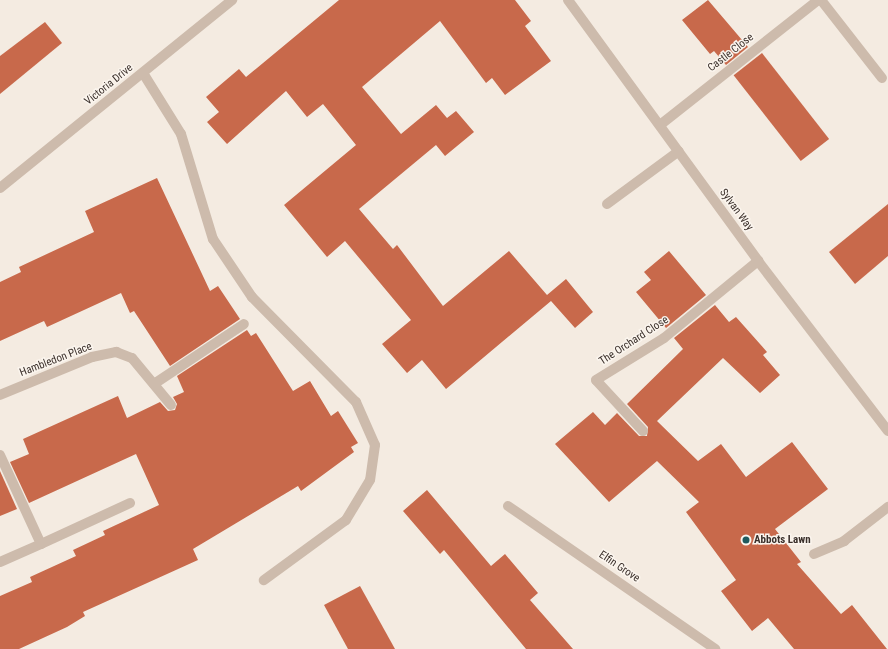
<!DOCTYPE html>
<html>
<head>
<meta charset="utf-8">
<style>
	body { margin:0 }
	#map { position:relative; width:888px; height:649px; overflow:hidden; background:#f4ebe1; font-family:"Roboto Condensed",sans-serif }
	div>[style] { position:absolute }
	.building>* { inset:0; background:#c8694b; transform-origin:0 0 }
	.minor>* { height:10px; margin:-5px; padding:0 5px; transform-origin:5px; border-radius:5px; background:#cdbbac }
	.dots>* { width:11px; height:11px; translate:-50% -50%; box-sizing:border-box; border:2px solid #fbf5ee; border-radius:50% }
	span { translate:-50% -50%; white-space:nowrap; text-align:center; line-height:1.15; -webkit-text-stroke:3px #fbf5ee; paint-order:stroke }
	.street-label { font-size:11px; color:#3b302b }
	.poi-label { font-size:11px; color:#3b302b; font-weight:700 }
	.left { translate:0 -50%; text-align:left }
</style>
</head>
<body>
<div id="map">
	<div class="building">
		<div style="clip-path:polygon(339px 0,515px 0,531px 21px,525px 26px,551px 61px,505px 95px,492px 78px,486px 83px,440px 21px,362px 87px,401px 134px,436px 105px,447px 118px,456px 111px,474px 132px,445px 156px,436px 145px,359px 209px,393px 249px,397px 245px,443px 306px,509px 251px,547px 295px,566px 279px,593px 312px,575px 328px,551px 301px,446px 389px,422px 360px,407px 373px,382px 344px,411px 320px,345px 241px,327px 257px,284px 205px,356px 145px,323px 104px,307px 117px,286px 91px,227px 144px,207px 122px,219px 112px,206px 97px,239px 69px,246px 77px)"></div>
		<div style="clip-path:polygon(708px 0,748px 47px,726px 65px,714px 51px,710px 54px,682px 20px)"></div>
		<div style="clip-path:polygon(45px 22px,62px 43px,0 94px,0 56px)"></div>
		<div style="left:762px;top:53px;width:109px;height:36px;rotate:52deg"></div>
		<div style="clip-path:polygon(157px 178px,210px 291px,218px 286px,240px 319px,170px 366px,134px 311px,130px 313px,121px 293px,47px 327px,44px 321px,0 341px,0 282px,21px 272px,19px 267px,94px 232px,85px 211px)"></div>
		<div style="clip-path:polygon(888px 204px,888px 256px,855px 284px,829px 252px)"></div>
		<div style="clip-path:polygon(669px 251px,706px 295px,666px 328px,636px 292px,651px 280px,644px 272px)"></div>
		<div style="clip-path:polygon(715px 305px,729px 322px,736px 317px,767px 352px,763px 355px,780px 375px,760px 393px,723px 358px,657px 421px,698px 461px,721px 444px,746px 477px,792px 442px,828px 489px,775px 529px,801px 562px,797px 564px,841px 614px,852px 605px,887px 649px,794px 649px,768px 618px,752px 631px,721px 591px,736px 580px,686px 512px,699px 502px,657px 461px,609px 502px,555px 444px,593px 412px,605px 425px,617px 413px,639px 436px,647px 436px,648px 427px,627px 404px,683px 349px,674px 338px)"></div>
		<div style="clip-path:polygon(247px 330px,251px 336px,256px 333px,293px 391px,310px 381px,331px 416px,338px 411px,358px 443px,351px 447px,354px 452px,301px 491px,298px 486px,193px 549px,198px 560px,83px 612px,85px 616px,67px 627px,19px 649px,0 649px,0 596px,32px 582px,30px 577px,76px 556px,73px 550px,105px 535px,103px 531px,159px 505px,136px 454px,29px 503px,10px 462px,29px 454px,23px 439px,118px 396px,127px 418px,160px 402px,168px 411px,175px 410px,177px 404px,173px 397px,184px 392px,177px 376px)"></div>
		<div style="clip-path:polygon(0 471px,17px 509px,0 516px)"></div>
		<div style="clip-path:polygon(427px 490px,491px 566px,505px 554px,538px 593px,530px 600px,573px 649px,526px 649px,444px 550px,440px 554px,403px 511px)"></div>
		<div style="clip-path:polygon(360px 586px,395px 649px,348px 649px,324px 605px)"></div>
	</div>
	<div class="minor">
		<div style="left:568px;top:0;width:323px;rotate:53.9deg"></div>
		<div style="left:758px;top:261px;width:214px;rotate:52.6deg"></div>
		<div style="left:821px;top:0;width:99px;rotate:52deg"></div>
		<div style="left:143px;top:73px;width:72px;rotate:58.1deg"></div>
		<div style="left:181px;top:134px;width:110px;rotate:73.1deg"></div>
		<div style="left:213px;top:239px;width:70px;rotate:56.1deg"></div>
		<div style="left:252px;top:297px;width:148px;rotate:45.3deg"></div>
		<div style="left:356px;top:402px;width:47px;rotate:66.2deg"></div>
		<div style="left:375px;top:445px;width:35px;rotate:98deg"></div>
		<div style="left:370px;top:480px;width:47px;rotate:121deg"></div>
		<div style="left:346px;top:520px;width:102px;rotate:143.8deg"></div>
		<div style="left:660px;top:125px;width:201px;rotate:-38.3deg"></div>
		<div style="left:0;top:188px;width:299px;rotate:-39deg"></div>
		<div style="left:607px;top:204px;width:89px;rotate:-36.4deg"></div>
		<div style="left:154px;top:384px;width:108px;rotate:-33.7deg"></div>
		<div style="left:0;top:395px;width:100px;rotate:-22.4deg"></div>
		<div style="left:92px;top:357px;width:25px;rotate:-12deg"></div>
		<div style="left:116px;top:352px;width:17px;rotate:21deg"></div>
		<div style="left:132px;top:358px;width:61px;rotate:50.3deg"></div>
		<div style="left:643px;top:431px;width:69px;rotate:-132.7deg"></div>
		<div style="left:596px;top:380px;width:80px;rotate:-31.7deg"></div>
		<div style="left:664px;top:338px;width:122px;rotate:-39.3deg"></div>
		<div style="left:0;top:455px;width:98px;rotate:65.3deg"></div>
		<div style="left:41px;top:544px;width:45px;rotate:156.3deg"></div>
		<div style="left:508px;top:506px;width:252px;rotate:34.6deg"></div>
		<div style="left:41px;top:544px;width:98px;rotate:-24.7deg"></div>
		<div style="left:814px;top:554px;width:33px;rotate:-23deg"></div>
		<div style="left:844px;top:541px;width:56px;rotate:-37.7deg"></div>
	</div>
	<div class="dots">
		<div style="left:746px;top:540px;background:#1f5a5e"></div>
	</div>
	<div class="street-label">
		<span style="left:731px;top:53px;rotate:-38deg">Castle Close</span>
		<span style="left:109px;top:85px;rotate:-39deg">Victoria Drive</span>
		<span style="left:736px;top:210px;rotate:54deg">Sylvan Way</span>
		<span style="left:634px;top:341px;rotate:-33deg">The Orchard Close</span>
		<span style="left:56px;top:360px;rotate:-21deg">Hambledon Place</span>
		<span style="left:619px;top:567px;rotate:34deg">Elfin Grove</span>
	</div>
	<div class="poi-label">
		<span class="left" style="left:754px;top:540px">Abbots Lawn</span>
	</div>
</div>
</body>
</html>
